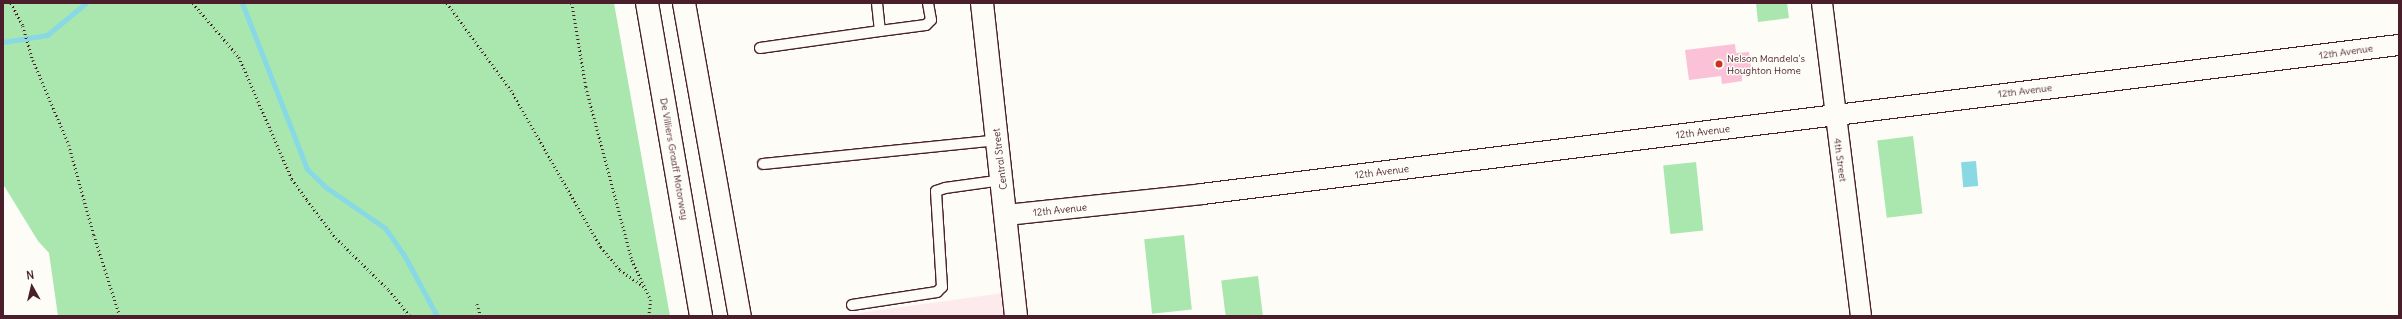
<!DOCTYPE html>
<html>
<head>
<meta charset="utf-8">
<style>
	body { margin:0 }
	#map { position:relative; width:2402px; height:319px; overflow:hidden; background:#fdfcf7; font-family:Delius,sans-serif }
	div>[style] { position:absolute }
	.built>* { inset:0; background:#fceaed }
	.green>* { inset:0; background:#a9e7af; transform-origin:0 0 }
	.water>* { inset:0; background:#89d9e4; transform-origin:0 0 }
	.stream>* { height:5px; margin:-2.5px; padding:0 2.5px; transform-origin:2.5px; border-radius:2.5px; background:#89d9e4 }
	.building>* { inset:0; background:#fac1d7 }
	.path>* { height:2.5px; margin-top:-1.25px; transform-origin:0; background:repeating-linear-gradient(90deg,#4a1f2b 0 1px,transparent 0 4px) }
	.roads { filter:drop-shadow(1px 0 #4a1f2b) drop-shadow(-1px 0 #4a1f2b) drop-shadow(0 1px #4a1f2b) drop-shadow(0 -1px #4a1f2b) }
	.lane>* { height:10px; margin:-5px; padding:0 5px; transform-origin:5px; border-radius:5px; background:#fdfcf7 }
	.street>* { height:20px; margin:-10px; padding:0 10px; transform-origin:10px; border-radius:10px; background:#fdfcf7 }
	.secondary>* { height:22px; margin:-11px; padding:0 11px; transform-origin:11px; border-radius:11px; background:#fdfcf7 }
	.highway>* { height:22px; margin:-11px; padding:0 11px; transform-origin:11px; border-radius:11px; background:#fdfcf7 }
	.dots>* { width:11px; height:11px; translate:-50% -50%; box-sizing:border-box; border:2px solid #fdfcf7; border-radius:50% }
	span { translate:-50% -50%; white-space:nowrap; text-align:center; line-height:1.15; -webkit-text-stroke:3px #fdfcf7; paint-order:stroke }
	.street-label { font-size:10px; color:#4a1f2b }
	.poi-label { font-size:10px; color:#4a1f2b }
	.left { translate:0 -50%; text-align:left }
	.frame { position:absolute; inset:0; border:4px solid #4a1f2b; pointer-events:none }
	.north { position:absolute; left:12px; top:267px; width:40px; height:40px; -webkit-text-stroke:3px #fdfcf7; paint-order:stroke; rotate:352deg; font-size:11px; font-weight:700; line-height:16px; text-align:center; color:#4a1f2b }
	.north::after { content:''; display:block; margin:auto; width:14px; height:18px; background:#4a1f2b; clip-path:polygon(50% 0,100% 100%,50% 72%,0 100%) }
</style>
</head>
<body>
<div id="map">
	<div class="built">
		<div style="clip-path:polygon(1003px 293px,1006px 316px,838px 316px)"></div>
	</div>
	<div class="green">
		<div style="clip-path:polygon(3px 3px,614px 3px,670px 316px,58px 316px,49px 253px,38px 241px,3px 184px)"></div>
		<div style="clip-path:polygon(1756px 3px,1787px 3px,1789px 18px,1758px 22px)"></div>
		<div style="left:1913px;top:136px;width:78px;height:36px;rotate:83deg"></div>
		<div style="left:1696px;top:162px;width:69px;height:33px;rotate:84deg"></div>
		<div style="left:1184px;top:235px;width:75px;height:40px;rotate:84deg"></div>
		<div style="left:1258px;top:276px;width:40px;height:37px;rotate:83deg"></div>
	</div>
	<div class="water">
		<div style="left:1976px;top:161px;width:25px;height:15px;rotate:85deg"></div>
	</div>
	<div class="stream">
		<div style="left:242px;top:3px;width:178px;rotate:68.6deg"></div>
		<div style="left:307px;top:169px;width:28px;rotate:44deg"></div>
		<div style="left:327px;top:188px;width:70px;rotate:34.6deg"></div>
		<div style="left:385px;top:228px;width:33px;rotate:55deg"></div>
		<div style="left:404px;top:255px;width:69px;rotate:61.6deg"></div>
		<div style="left:3px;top:42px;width:45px;rotate:-9deg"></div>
		<div style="left:47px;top:35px;width:50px;rotate:-39.4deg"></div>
	</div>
	<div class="building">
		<div style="clip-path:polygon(1735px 44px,1736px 53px,1749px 52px,1752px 74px,1742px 75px,1742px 81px,1722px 84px,1721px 76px,1689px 80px,1685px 50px)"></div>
	</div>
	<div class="path">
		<div style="left:11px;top:3px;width:26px;rotate:62deg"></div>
		<div style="left:23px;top:26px;width:35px;rotate:74deg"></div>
		<div style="left:33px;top:60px;width:92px;rotate:67deg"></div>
		<div style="left:69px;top:145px;width:93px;rotate:74.5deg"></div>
		<div style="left:94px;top:235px;width:85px;rotate:72.2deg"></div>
		<div style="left:193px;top:3px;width:71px;rotate:49.6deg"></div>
		<div style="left:239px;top:57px;width:133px;rotate:66.5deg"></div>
		<div style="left:292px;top:179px;width:26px;rotate:54deg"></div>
		<div style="left:307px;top:200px;width:48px;rotate:52.7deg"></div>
		<div style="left:336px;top:238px;width:74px;rotate:44.5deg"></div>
		<div style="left:389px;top:290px;width:33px;rotate:51deg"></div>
		<div style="left:447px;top:3px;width:108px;rotate:53.7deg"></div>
		<div style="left:511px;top:90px;width:181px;rotate:60.2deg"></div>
		<div style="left:601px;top:247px;width:30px;rotate:50deg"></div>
		<div style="left:620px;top:270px;width:29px;rotate:35deg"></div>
		<div style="left:572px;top:3px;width:85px;rotate:80.5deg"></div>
		<div style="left:586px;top:87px;width:179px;rotate:75.1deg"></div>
		<div style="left:632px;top:260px;width:44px;rotate:64.6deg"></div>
		<div style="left:651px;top:300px;width:16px;rotate:97deg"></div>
		<div style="left:477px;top:304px;width:13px;rotate:72deg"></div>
	</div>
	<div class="roads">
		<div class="lane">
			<div style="left:877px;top:3px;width:28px;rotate:84deg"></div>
			<div style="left:880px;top:31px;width:46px;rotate:-7.4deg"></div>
			<div style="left:926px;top:25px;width:7px;rotate:-45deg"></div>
			<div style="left:931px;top:20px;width:17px;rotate:-100deg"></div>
			<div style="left:760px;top:48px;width:121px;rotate:-8.1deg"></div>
			<div style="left:763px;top:164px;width:236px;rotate:-5.8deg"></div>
			<div style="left:852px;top:305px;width:86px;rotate:-8.7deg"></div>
			<div style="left:937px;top:292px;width:7px;rotate:-45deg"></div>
			<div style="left:942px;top:287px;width:96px;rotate:-93.6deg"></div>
			<div style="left:936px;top:191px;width:9px;rotate:-18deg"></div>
			<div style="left:945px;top:188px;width:59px;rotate:-7.9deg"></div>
		</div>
		<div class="street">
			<div style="left:1822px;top:3px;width:315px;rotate:82.9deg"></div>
			<div style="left:1007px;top:215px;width:196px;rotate:-6.1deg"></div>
			<div style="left:1202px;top:194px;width:1206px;rotate:-7.1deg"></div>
		</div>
		<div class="secondary">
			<div style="left:982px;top:3px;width:315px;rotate:83.8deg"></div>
		</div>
		<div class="highway">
			<div style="left:647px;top:3px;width:318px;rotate:80.2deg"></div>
			<div style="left:684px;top:3px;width:318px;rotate:79.9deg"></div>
		</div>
	</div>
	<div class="dots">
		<div style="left:1719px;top:64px;background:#c8321e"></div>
	</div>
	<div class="street-label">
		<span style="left:2346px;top:52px;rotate:-8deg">12th Avenue</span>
		<span style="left:2025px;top:91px;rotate:-7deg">12th Avenue</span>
		<span style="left:1703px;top:132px;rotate:-7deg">12th Avenue</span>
		<span style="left:674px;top:159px;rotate:80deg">De Villiers Graaff Motorway</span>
		<span style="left:1000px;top:159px;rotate:-97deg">Central Street</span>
		<span style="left:1840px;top:160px;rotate:82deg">4th Street</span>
		<span style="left:1382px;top:172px;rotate:-7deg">12th Avenue</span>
		<span style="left:1060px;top:210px;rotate:-6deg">12th Avenue</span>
	</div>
	<div class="poi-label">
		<span class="left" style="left:1727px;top:64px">Nelson Mandela's<br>Houghton Home</span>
	</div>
	<div class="frame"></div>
	<div class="north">N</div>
</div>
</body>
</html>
